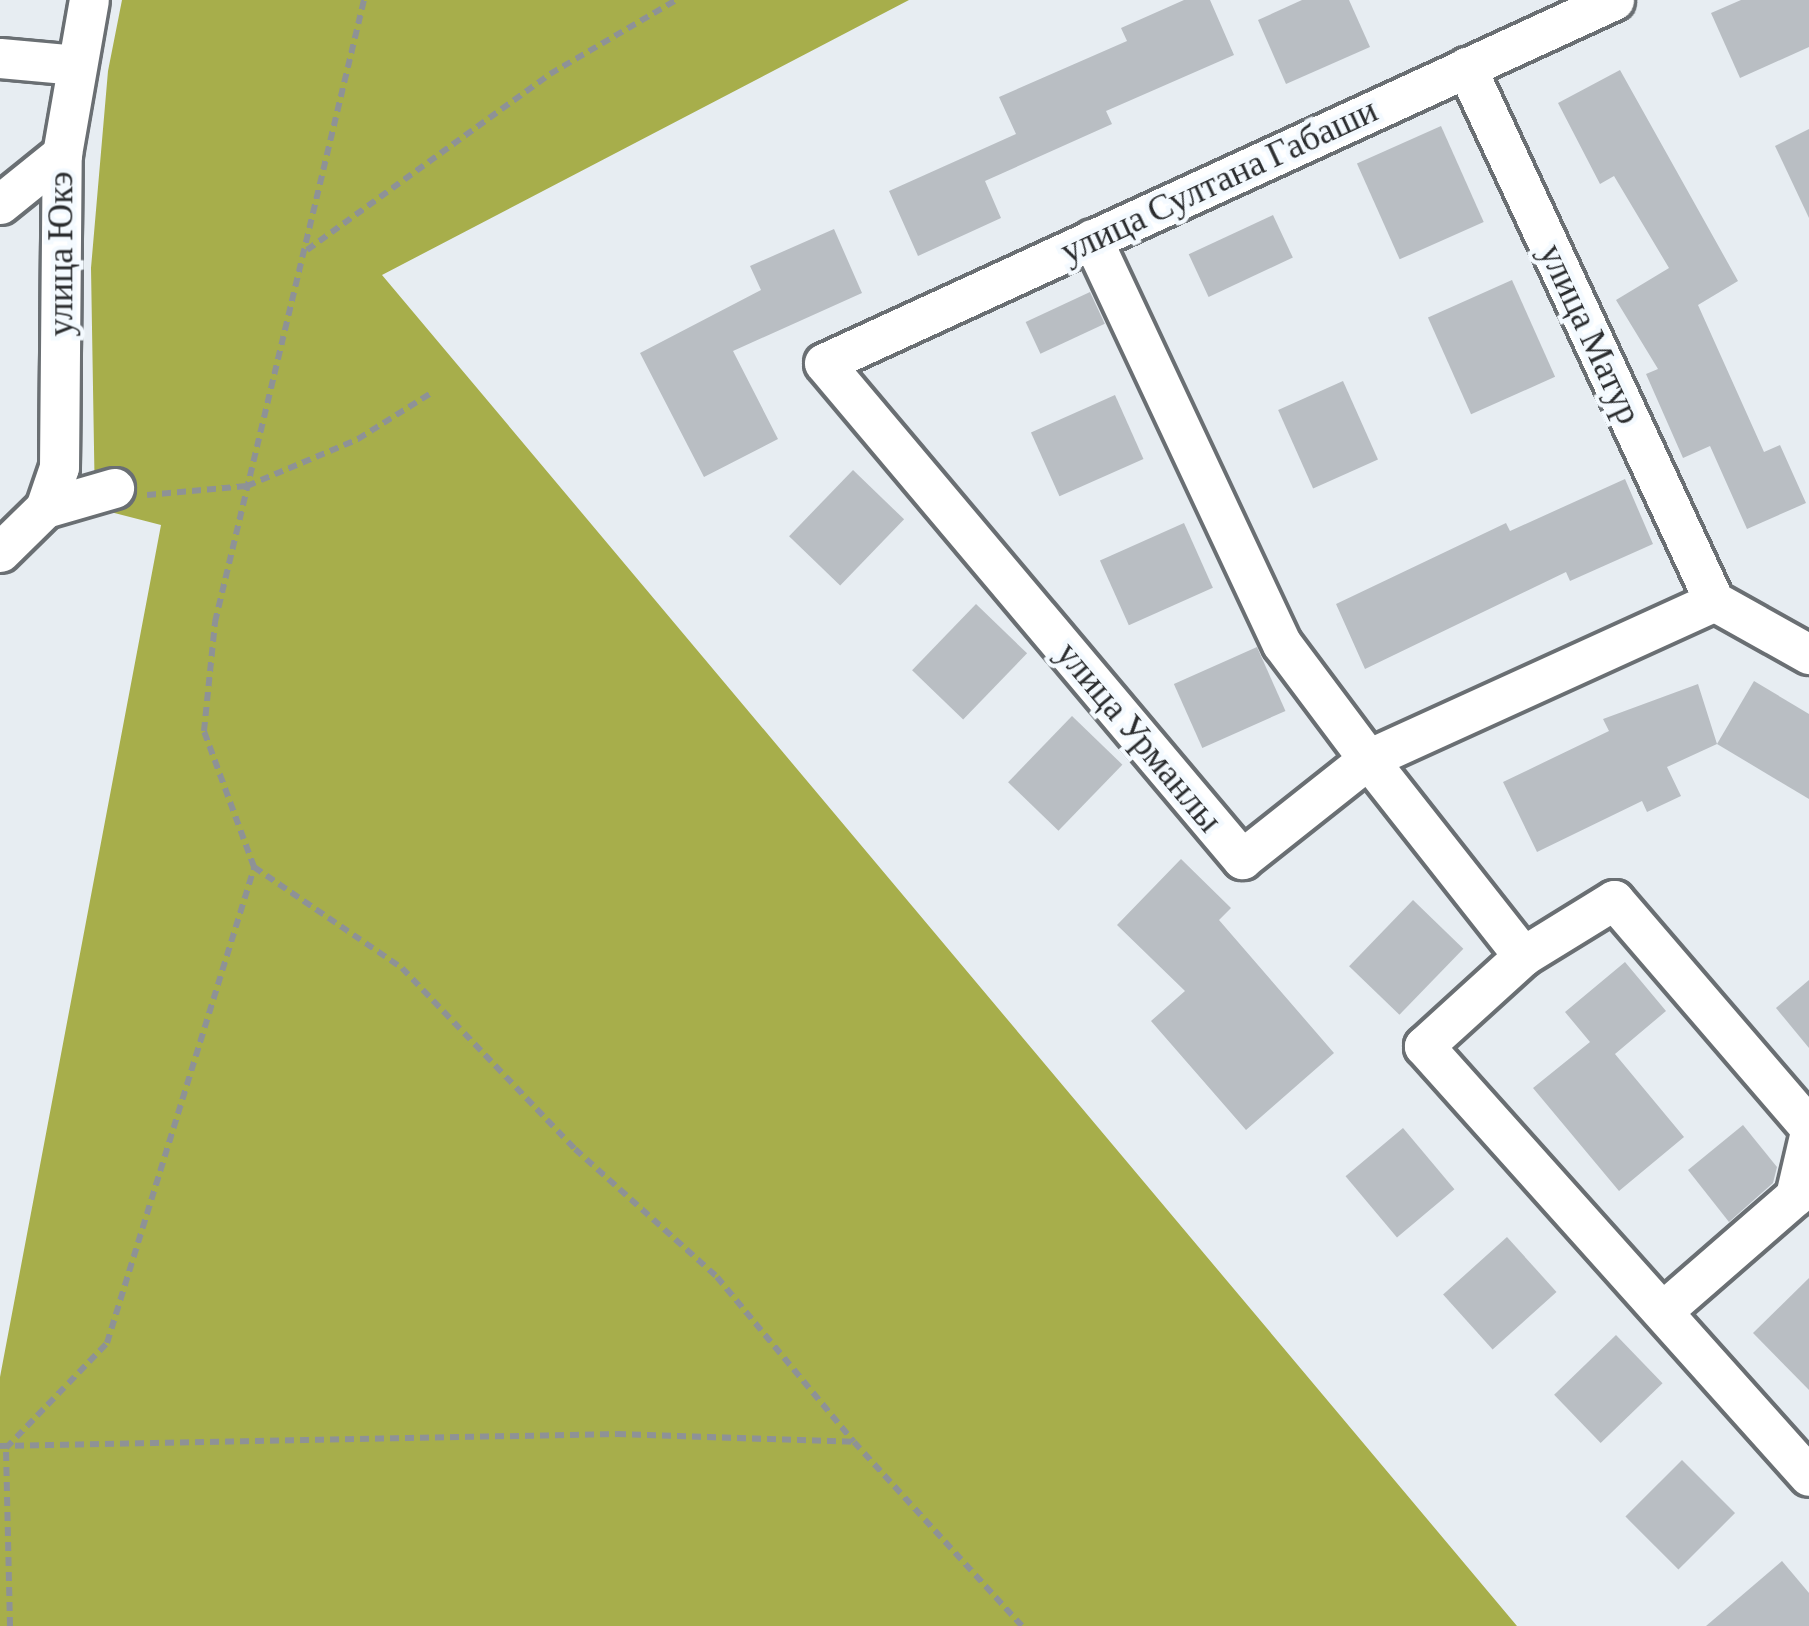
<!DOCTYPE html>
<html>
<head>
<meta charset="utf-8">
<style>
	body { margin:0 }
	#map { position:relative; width:1809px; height:1626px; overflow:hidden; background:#e7edf2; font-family:"Crimson Pro",serif }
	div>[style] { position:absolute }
	.forest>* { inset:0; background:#a7ae4b }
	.building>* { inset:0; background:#b9bec3; transform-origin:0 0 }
	.path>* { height:6px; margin-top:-3px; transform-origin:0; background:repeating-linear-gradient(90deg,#8e9296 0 9px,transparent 0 15px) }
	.roads { filter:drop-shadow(3px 0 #6a6f73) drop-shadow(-3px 0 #6a6f73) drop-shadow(0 3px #6a6f73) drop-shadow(0 -3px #6a6f73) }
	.minor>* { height:39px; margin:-19.5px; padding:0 19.5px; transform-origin:19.5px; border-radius:19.5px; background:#fff }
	span { translate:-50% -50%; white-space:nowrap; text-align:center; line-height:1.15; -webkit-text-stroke:9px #f4faff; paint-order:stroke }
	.street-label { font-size:36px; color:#2b2d2f }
</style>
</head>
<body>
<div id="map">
	<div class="forest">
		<div style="clip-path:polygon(122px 0,909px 0,382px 275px,1517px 1626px,0 1626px,0 1377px,161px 525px,95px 508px,91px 268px,108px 71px)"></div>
	</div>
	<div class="building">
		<div style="clip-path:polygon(1184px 0,1210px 0,1234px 55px,1106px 111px,1112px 124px,985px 181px,1001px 218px,918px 256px,889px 191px,1016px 134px,999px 97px,1127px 41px,1121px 28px)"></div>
		<div style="clip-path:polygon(1302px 0,1349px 0,1370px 47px,1286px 84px,1258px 20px)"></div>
		<div style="clip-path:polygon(1741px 0,1809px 0,1809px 47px,1740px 78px,1711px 13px)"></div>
		<div style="clip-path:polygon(1620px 70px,1738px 281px,1698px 305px,1764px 452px,1780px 445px,1806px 503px,1747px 529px,1710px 446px,1683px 458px,1646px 374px,1658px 369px,1616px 300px,1669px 268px,1614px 176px,1600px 184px,1558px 103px)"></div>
		<div style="left:1441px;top:126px;width:105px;height:92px;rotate:66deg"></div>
		<div style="clip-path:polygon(1809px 129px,1809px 218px,1775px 146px)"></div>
		<div style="left:1273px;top:215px;width:47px;height:93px;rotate:65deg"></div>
		<div style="clip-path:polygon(834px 229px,862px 293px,733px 351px,778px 439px,704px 477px,640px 353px,761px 290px,750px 266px)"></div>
		<div style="left:1512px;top:280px;width:106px;height:92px;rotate:66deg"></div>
		<div style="left:1090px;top:292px;width:35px;height:71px;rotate:65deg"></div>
		<div style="left:1343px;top:381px;width:86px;height:71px;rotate:66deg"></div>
		<div style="left:1115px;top:395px;width:70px;height:92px;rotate:66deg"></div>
		<div style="left:853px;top:470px;width:71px;height:92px;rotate:44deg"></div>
		<div style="clip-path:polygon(1625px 479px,1653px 544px,1570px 581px,1566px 572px,1365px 669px,1336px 604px,1506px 523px,1510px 531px)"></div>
		<div style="left:1184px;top:523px;width:71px;height:92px;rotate:66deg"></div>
		<div style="left:976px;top:604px;width:71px;height:92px;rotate:44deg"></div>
		<div style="left:1257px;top:647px;width:70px;height:91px;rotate:66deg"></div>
		<div style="clip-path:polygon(1754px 681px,1809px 714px,1809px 799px,1717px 744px)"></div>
		<div style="clip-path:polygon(1698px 684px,1717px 744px,1667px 767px,1681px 796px,1647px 812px,1642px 801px,1537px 852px,1503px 782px,1609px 731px,1603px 719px)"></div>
		<div style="left:1072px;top:716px;width:70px;height:92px;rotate:44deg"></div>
		<div style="clip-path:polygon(1181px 859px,1231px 908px,1219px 920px,1334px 1053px,1246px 1130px,1151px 1021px,1185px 991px,1117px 925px)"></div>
		<div style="left:1413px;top:900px;width:70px;height:92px;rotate:44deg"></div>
		<div style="clip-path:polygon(1625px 962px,1666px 1011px,1615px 1054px,1684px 1137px,1619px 1191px,1533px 1088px,1590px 1042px,1565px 1012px)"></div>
		<div style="clip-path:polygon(1809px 980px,1809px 1048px,1776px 1008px)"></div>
		<div style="clip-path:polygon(1743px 1125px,1777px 1167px,1773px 1183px,1729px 1222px,1688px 1170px)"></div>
		<div style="left:1403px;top:1128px;width:80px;height:75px;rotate:50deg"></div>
		<div style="left:1507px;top:1237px;width:74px;height:86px;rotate:48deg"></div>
		<div style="clip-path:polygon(1809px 1278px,1809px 1390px,1753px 1333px)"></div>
		<div style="left:1616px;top:1335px;width:67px;height:86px;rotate:46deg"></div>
		<div style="left:1682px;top:1460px;width:75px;height:80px;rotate:45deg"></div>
		<div style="clip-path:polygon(1782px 1561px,1809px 1593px,1809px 1626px,1706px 1626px)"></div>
	</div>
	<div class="path">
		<div style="left:307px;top:250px;width:300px;rotate:-35.9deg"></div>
		<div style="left:550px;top:74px;width:146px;rotate:-30.4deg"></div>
		<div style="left:147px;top:495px;width:100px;rotate:-5.1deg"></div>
		<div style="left:247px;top:486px;width:121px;rotate:-22.9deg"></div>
		<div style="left:358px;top:439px;width:86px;rotate:-32.2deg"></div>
		<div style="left:254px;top:867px;width:179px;rotate:34.3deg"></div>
		<div style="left:402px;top:968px;width:250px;rotate:46.3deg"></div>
		<div style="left:575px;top:1149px;width:191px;rotate:42deg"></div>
		<div style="left:717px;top:1277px;width:214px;rotate:50.3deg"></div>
		<div style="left:0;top:1446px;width:617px;rotate:-1.11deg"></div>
		<div style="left:617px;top:1434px;width:237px;rotate:1.9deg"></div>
		<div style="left:854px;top:1442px;width:249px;rotate:47.6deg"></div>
		<div style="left:10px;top:1626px;width:178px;rotate:-91.3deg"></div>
		<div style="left:6px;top:1448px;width:146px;rotate:-46.1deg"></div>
		<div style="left:107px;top:1343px;width:498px;rotate:-72.8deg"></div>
		<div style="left:254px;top:867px;width:145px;rotate:-110.2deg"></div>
		<div style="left:204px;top:731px;width:110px;rotate:-84.2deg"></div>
		<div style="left:215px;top:622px;width:640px;rotate:-76.53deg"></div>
	</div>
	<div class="roads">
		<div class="minor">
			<div style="left:1614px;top:0;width:869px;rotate:155.32deg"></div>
			<div style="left:824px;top:363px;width:649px;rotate:49.88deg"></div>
			<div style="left:1242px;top:859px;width:161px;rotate:-38.4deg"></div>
			<div style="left:1368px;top:759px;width:251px;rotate:51.8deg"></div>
			<div style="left:1523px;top:956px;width:134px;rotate:137.7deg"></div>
			<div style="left:1424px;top:1046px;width:577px;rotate:48.16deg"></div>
			<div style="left:0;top:58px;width:77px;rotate:5.2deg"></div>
			<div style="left:1466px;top:67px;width:589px;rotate:65.09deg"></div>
			<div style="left:0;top:204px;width:80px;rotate:-38.9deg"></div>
			<div style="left:1092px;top:239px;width:447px;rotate:64.9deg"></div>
			<div style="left:1282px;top:644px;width:144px;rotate:53.2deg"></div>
			<div style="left:1368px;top:759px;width:380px;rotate:-24.5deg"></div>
			<div style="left:1714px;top:601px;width:109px;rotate:29.2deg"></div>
			<div style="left:45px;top:508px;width:72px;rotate:-16.2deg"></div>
			<div style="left:0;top:552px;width:63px;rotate:-44.4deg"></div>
			<div style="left:45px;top:508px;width:43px;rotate:-71.1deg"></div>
			<div style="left:59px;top:467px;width:313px;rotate:-89.5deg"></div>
			<div style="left:62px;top:154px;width:156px;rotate:-80.1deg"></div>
			<div style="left:1523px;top:956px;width:107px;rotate:-31.6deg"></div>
			<div style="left:1614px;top:900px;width:299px;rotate:49.3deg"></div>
			<div style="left:1665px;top:1309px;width:172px;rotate:-41deg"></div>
			<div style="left:1795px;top:1196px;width:62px;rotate:-76.9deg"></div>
		</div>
	</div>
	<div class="street-label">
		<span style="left:1219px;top:181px;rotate:-25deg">улица Султана Габаши</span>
		<span style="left:61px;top:254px;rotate:-90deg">улица Юкэ</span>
		<span style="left:1590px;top:334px;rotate:65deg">улица Матур</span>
		<span style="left:1139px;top:737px;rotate:50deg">улица Урманлы</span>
	</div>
</div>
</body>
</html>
